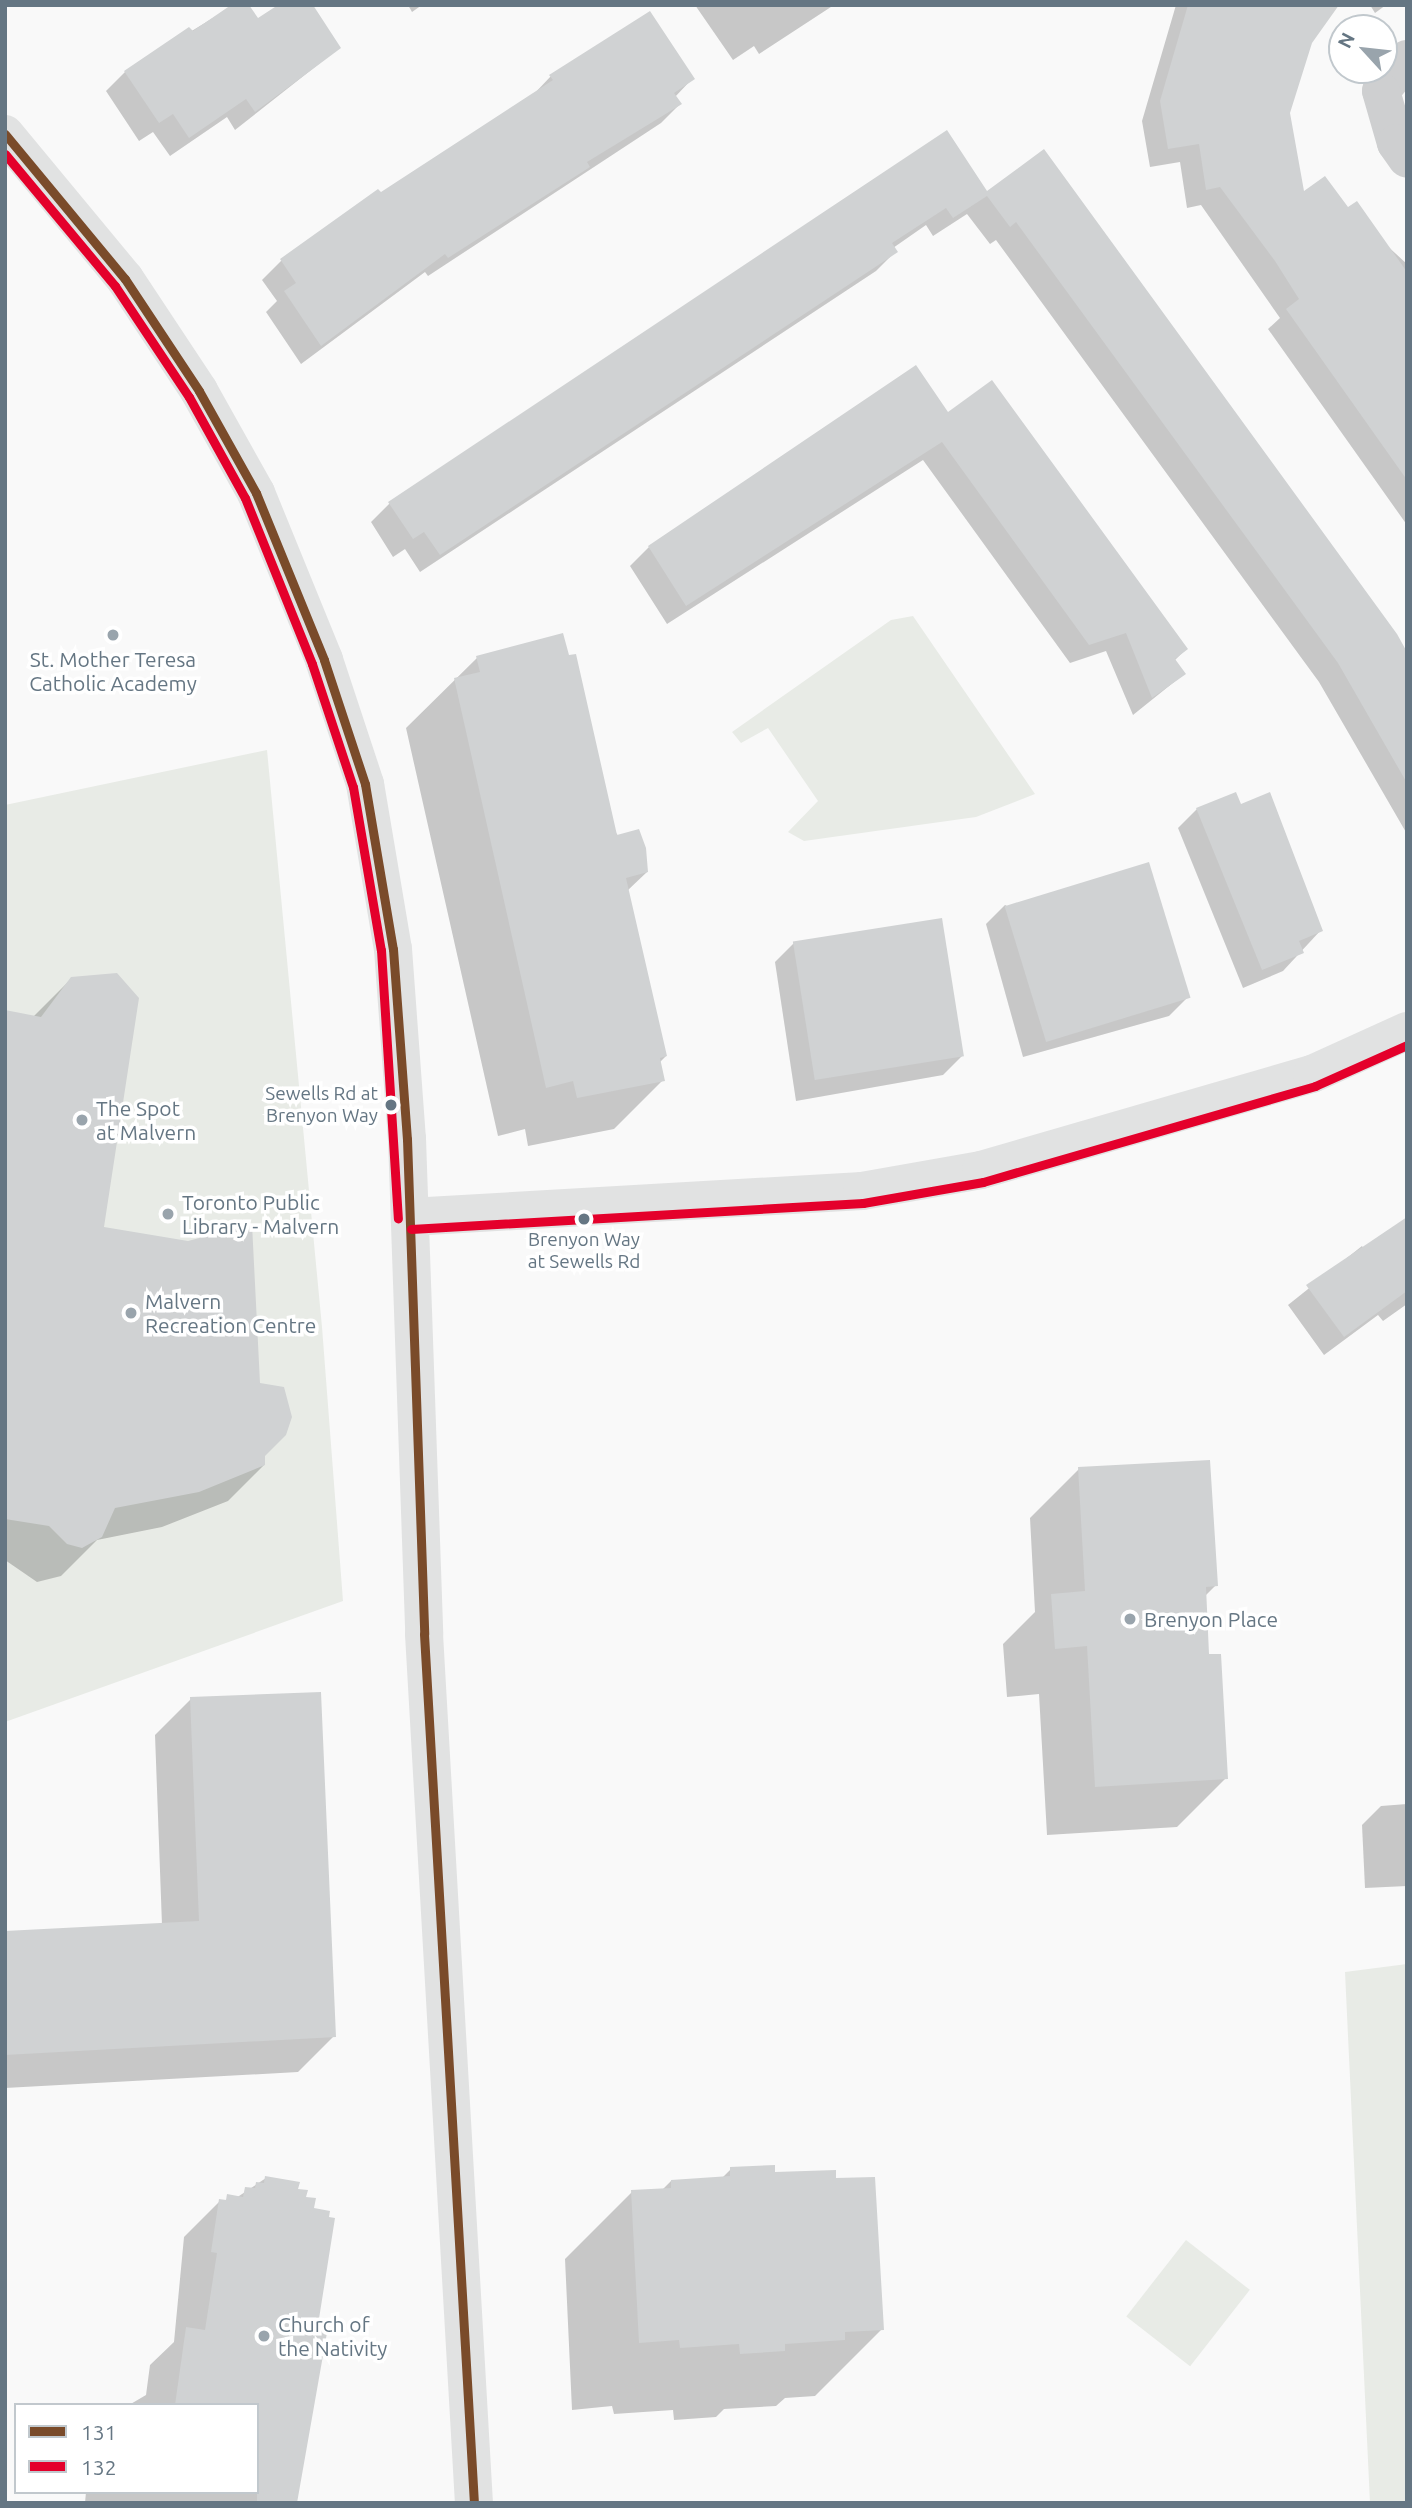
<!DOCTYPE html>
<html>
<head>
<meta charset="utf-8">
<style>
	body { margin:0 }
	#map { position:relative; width:1412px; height:2508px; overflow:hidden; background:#f9f9f9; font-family:Ubuntu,sans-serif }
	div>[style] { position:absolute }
	.green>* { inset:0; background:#e8ebe6; transform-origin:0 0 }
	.shadow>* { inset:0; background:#0003 }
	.building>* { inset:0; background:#d0d2d3; transform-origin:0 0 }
	.street>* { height:38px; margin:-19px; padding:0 19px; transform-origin:19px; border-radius:19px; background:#cecfd0 }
	.secondary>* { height:38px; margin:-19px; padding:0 19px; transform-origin:19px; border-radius:19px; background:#e1e2e2 }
	.bus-1>* { height:9px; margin:-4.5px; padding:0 4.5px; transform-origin:4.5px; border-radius:4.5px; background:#7a4b2a }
	.bus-2>* { height:9px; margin:-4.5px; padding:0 4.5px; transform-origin:4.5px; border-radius:4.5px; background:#e4002b }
	.dots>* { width:19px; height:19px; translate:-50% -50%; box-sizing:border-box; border:4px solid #fff; border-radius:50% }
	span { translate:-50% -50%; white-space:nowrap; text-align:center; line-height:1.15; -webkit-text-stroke:7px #fff; paint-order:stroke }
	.bus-label { font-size:19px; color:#657683 }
	.right { translate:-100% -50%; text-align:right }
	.poi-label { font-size:21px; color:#657683 }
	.left { translate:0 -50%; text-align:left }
	.frame { position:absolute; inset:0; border:7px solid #657683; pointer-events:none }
	.legend { position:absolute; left:14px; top:2403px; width:245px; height:91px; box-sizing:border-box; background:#fff; border:2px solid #c1c8cd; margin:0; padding:9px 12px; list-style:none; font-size:21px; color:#657683 }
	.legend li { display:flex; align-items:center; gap:14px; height:35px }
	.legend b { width:35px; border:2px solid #c1c8cd }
	.north { position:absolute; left:1328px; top:14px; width:70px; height:70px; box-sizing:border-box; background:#fff; border:2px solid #c1c8cd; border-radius:50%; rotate:297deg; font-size:19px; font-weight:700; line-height:28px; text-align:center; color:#657683 }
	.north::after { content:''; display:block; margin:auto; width:24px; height:32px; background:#99a4ac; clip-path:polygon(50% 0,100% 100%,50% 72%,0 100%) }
</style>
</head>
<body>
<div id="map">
	<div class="green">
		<div style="clip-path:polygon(913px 616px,1035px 794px,976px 817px,804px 841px,788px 832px,818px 801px,768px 728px,741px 743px,732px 732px,891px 620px)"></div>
		<div style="clip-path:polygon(267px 750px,322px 1327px,343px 1601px,5px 1722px,5px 805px)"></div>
		<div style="clip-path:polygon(1407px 1964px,1407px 2503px,1370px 2503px,1345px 1972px)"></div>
		<div style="left:1186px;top:2240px;width:81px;height:97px;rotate:38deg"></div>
	</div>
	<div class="shadow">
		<div style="clip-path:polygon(234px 5px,258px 21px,339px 48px,235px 130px,227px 117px,170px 156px,153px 132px,139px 141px,106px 91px,125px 72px)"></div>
		<div style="clip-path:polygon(408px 5px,422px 5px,412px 12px)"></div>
		<div style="clip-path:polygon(695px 5px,834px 5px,759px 54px,754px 46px,733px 60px)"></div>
		<div style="clip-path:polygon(1176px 5px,1337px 5px,1311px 42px,1288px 113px,1303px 194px,1348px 210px,1407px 264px,1407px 525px,1268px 329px,1280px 318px,1201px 205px,1187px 208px,1180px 162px,1150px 167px,1142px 121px)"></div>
		<div style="clip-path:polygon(1370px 5px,1386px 5px,1375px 13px)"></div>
		<div style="clip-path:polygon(551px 76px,692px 79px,675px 97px,680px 104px,661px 123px,428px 276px,425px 272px,301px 364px,266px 312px,277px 301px,262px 280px,281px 261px,378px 191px,380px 195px,532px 96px)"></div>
		<div style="clip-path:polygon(947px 133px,987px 194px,1043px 151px,1407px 655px,1407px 834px,1319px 682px,996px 240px,990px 244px,967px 214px,933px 236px,926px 225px,893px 248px,895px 252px,876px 271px,420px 572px,405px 549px,393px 557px,371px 522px,390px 503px)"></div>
		<div style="clip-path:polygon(916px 367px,947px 415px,1186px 649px,1174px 661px,1184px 674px,1133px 715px,1106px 651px,1070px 663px,923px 460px,667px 624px,630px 566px,649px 547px)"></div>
		<div style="clip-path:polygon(477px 658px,647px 872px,627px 891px,666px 1056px,659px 1063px,663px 1080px,614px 1129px,528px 1146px,525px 1129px,498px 1136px,406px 728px)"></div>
		<div style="clip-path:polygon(1240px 806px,1321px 930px,1283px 971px,1243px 988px,1178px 828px,1197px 809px)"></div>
		<div style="clip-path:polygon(1005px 905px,1188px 997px,1169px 1016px,1023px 1057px,986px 924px)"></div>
		<div style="clip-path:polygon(794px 943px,962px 1056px,943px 1075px,796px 1101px,775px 962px)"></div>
		<div style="clip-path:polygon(71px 979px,102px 1228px,263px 1456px,264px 1465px,228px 1501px,162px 1527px,97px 1540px,61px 1576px,37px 1582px,5px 1560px,5px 1012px,33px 1017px)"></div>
		<div style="clip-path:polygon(1407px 1224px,1407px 1304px,1383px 1321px,1378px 1315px,1324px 1355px,1288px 1305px,1362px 1246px,1365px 1251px)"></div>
		<div style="clip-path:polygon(1079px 1469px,1216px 1585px,1204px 1597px,1208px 1656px,1226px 1778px,1177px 1827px,1047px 1835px,1039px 1694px,1007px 1697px,1003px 1644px,1035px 1612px,1030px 1518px)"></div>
		<div style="clip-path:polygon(191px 1699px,334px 2036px,298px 2072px,5px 2088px,5px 1933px,162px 1925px,155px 1735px)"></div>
		<div style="clip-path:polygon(1407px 1804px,1407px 1886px,1365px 1888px,1362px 1825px,1381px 1806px)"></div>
		<div style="clip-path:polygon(731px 2169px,774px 2174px,882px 2329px,815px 2396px,785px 2398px,776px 2406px,724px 2409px,716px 2417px,674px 2420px,673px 2410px,614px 2414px,612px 2406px,572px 2410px,565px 2259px,632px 2192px,662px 2190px,671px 2181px,722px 2178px)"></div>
		<div style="clip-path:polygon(266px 2178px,296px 2190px,312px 2210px,316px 2326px,295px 2503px,85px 2503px,86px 2492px,257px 2492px,257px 2405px,129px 2405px,146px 2395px,150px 2365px,174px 2342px,184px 2237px,220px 2201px,236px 2198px)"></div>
	</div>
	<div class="building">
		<div style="clip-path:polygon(231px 5px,249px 5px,258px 18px,278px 5px,313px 5px,341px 48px,255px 112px,246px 99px,189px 138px,173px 114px,159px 123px,124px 71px,189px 27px,193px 31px)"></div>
		<div style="clip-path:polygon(1188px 5px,1339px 5px,1312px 43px,1290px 113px,1304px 191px,1325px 176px,1348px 207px,1357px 201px,1407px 272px,1407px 480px,1286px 309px,1299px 299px,1275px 261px,1220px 187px,1206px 190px,1199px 144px,1168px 149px,1160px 101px)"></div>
		<div style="clip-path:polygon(650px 11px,695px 79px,674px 93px,682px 104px,587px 162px,590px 167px,448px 258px,445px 254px,321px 346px,284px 291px,296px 283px,280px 259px,378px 189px,381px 192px,553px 80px,549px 75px)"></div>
		<div style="clip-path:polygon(947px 130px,987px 191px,1044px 149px,1397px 634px,1407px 652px,1407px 783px,1338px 663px,1016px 222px,1010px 227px,987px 196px,953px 218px,946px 208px,892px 243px,898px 252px,440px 555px,424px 532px,413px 539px,388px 502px)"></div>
		<div style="clip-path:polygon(916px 365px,948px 412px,992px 380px,1188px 649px,1175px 659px,1186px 674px,1152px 698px,1126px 633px,1089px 645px,942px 442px,686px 606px,648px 546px)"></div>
		<div style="clip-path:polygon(563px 633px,569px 655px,576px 654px,617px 835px,639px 829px,646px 848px,648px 872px,626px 878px,667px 1056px,660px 1058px,665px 1081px,577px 1098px,573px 1081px,546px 1088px,454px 678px,480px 672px,476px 656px)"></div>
		<div style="clip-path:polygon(1236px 792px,1241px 804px,1270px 792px,1323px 931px,1299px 941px,1304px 953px,1262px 970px,1196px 808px)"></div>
		<div style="left:1149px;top:862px;width:142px;height:151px;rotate:73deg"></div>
		<div style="left:942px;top:918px;width:140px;height:151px;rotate:81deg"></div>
		<div style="clip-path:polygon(117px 973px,139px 998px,104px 1227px,188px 1241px,252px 1224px,260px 1383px,284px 1387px,292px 1417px,286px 1435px,265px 1456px,265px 1465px,199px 1492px,115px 1508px,102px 1537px,82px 1548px,67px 1544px,49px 1526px,5px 1519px,5px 1010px,41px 1017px,71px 977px)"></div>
		<div style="clip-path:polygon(1407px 1217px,1407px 1291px,1344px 1337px,1306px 1285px)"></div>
		<div style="clip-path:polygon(1210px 1460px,1218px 1586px,1206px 1587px,1209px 1654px,1221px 1654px,1228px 1779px,1095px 1787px,1087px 1646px,1055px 1649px,1051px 1594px,1085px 1591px,1078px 1467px)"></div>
		<div style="clip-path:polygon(321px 1692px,336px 2037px,5px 2055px,5px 1931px,199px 1921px,190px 1697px)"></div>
		<div style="clip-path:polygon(775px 2165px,775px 2172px,836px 2170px,836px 2178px,875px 2177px,884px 2330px,845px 2332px,845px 2340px,785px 2344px,785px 2351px,740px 2354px,739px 2344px,680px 2348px,679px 2340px,639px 2343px,631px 2190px,671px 2188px,671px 2180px,730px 2176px,730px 2167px)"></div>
		<div style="clip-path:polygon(265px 2176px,300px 2182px,298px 2189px,308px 2190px,306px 2197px,316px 2198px,314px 2208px,330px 2211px,329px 2217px,335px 2218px,318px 2325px,328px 2327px,297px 2503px,257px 2503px,257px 2405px,175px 2405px,186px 2327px,205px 2330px,217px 2253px,211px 2252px,219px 2199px,226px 2200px,227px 2194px,243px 2197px,245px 2187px,255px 2188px,256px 2182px,264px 2183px)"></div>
	</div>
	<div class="street">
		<div style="left:1407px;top:59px;width:41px;rotate:129.1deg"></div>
		<div style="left:1381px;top:91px;width:54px;rotate:73.9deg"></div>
		<div style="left:1396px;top:143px;width:19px;rotate:55deg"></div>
	</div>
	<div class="secondary">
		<div style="left:5px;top:134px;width:188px;rotate:50.4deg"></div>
		<div style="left:125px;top:279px;width:134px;rotate:56.5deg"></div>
		<div style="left:199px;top:391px;width:117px;rotate:60.8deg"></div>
		<div style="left:256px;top:493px;width:180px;rotate:67.8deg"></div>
		<div style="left:324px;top:660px;width:131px;rotate:71.7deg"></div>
		<div style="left:365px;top:784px;width:167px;rotate:80.4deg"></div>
		<div style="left:393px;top:949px;width:191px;rotate:85.8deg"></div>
		<div style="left:407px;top:1139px;width:495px;rotate:88deg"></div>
		<div style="left:424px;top:1634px;width:870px;rotate:86.71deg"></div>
		<div style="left:410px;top:1217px;width:453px;rotate:-3.3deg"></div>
		<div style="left:862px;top:1191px;width:121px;rotate:-10deg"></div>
		<div style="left:981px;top:1170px;width:345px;rotate:-16.2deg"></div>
		<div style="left:1312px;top:1074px;width:104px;rotate:-24.4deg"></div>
	</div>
	<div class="bus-1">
		<div style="left:5px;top:134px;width:188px;rotate:50.4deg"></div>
		<div style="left:125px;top:279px;width:134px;rotate:56.5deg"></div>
		<div style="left:199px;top:391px;width:117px;rotate:60.8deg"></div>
		<div style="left:256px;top:493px;width:180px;rotate:67.8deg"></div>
		<div style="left:324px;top:660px;width:131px;rotate:71.7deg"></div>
		<div style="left:365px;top:784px;width:167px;rotate:80.4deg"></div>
		<div style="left:393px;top:949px;width:191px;rotate:85.8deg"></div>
		<div style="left:407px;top:1139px;width:495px;rotate:88deg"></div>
		<div style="left:424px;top:1634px;width:870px;rotate:86.71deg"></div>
	</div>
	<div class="bus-2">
		<div style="left:5px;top:154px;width:172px;rotate:50.2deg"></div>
		<div style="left:115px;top:286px;width:133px;rotate:56.3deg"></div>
		<div style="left:189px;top:397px;width:115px;rotate:61deg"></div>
		<div style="left:245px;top:498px;width:179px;rotate:68deg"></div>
		<div style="left:312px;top:664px;width:130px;rotate:71.6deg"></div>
		<div style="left:353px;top:787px;width:165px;rotate:80.3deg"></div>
		<div style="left:381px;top:950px;width:269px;rotate:86.4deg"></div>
		<div style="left:411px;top:1229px;width:453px;rotate:-3.3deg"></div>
		<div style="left:863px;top:1203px;width:122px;rotate:-9.9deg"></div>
		<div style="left:983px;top:1182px;width:346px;rotate:-16.1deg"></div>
		<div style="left:1315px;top:1086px;width:101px;rotate:-24deg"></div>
	</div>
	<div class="dots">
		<div style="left:113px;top:635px;background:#99a4ac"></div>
		<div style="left:391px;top:1105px;background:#657683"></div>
		<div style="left:82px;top:1120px;background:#99a4ac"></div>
		<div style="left:168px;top:1214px;background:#99a4ac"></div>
		<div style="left:584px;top:1219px;background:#657683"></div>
		<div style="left:131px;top:1313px;background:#99a4ac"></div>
		<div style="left:1130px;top:1619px;background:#99a4ac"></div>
		<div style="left:264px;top:2336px;background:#99a4ac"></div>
	</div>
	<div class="bus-label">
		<span class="right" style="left:378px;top:1105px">Sewells Rd at<br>Brenyon Way</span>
		<span style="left:584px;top:1251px">Brenyon Way<br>at Sewells Rd</span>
	</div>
	<div class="poi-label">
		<span style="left:113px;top:671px">St. Mother Teresa<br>Catholic Academy</span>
		<span class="left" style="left:96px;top:1120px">The Spot<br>at Malvern</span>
		<span class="left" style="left:182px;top:1214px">Toronto Public<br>Library - Malvern</span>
		<span class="left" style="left:145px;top:1313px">Malvern<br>Recreation Centre</span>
		<span class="left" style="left:1144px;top:1619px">Brenyon Place</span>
		<span class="left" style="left:278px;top:2336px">Church of<br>the Nativity</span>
	</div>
	<div class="frame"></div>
	<ul class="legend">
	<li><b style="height:9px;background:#7a4b2a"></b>131</li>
	<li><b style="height:9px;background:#e4002b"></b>132</li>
	</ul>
	<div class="north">N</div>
</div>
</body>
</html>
